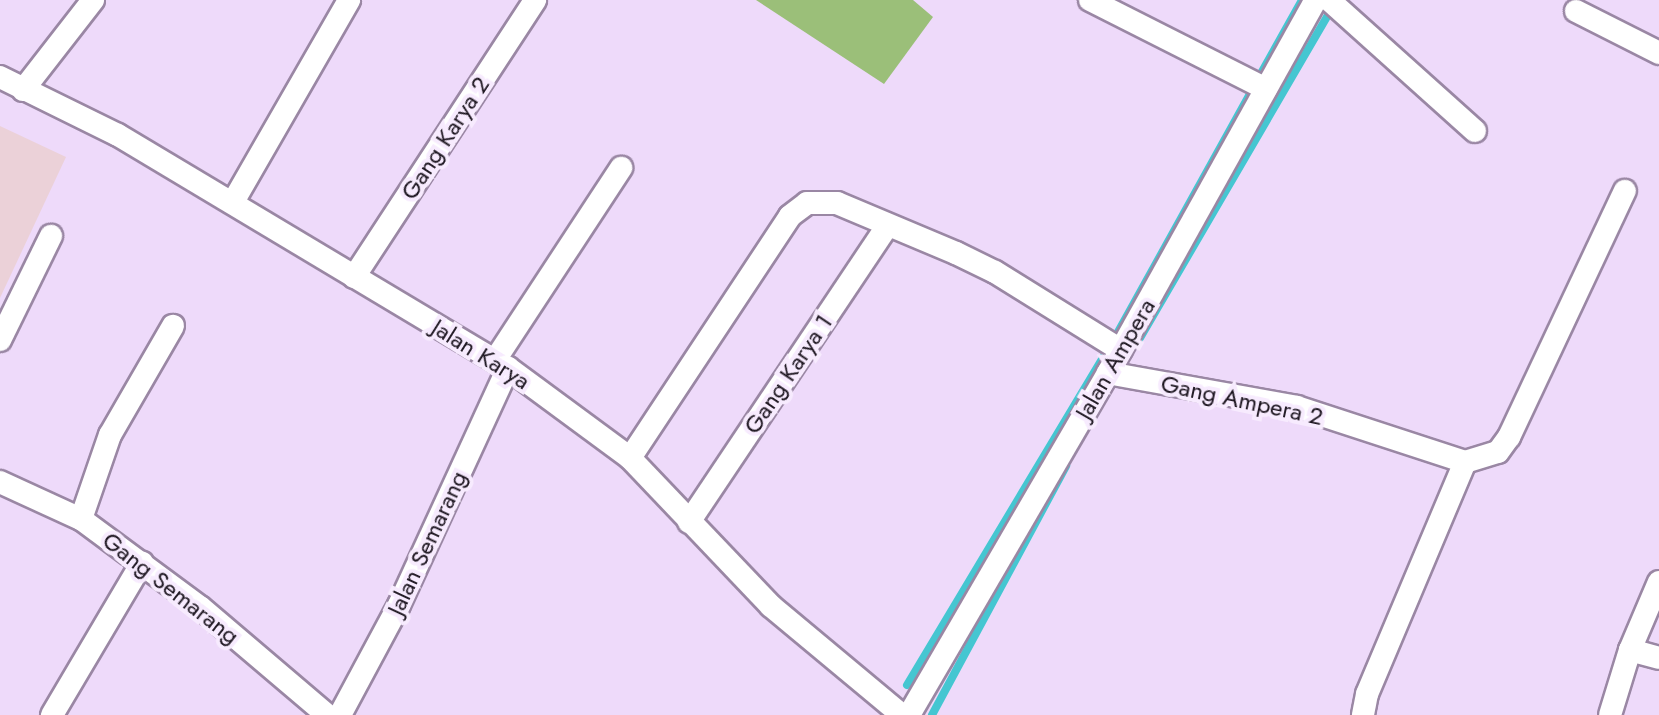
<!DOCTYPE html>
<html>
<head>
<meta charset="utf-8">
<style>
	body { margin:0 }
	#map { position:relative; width:1659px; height:715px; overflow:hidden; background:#eedafa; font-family:Jost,sans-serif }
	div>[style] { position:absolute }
	.education>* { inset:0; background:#ebd1d8 }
	.green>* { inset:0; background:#9bbf79 }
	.stream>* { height:8px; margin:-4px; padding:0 4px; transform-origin:4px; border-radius:4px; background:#45c6d1 }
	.roads { filter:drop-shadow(2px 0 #9a87a4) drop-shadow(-2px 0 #9a87a4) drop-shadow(0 2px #9a87a4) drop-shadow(0 -2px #9a87a4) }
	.minor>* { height:22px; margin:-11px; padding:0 11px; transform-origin:11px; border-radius:11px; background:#fff }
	span { translate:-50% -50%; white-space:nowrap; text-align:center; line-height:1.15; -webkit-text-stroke:8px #f7ebfe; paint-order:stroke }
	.street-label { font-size:24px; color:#1b141e }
</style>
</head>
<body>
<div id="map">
	<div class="education">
		<div style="clip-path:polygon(0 126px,66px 157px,0 298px)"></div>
	</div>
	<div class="green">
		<div style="clip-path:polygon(756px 0,913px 0,933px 17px,884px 84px)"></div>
	</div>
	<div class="stream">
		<div style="left:1259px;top:77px;width:88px;rotate:-60.8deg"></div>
		<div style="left:1118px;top:332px;width:279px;rotate:-61deg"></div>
		<div style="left:1140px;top:338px;width:376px;rotate:-59.8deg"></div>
		<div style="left:907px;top:685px;width:386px;rotate:-59.1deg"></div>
		<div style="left:932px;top:715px;width:283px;rotate:-61.7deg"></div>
	</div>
	<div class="roads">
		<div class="minor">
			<div style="left:1090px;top:0;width:197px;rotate:26.8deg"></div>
			<div style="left:1329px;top:0;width:196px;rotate:41.9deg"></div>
			<div style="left:1576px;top:11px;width:93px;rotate:26.8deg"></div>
			<div style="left:0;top:77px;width:131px;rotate:26.2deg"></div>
			<div style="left:118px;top:135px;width:454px;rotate:30.9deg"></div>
			<div style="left:508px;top:368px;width:152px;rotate:36.4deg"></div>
			<div style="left:630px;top:458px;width:204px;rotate:46.4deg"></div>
			<div style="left:771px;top:606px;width:170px;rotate:39.8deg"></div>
			<div style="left:23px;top:90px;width:114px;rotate:-52.1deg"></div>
			<div style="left:233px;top:202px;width:233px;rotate:-60.1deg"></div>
			<div style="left:354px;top:277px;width:331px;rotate:-56.8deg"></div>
			<div style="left:0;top:340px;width:116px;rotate:-63.9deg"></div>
			<div style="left:495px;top:360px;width:230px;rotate:-56.7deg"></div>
			<div style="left:1108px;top:373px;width:192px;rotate:10.2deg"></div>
			<div style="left:1297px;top:407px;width:177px;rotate:18.1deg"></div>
			<div style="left:1465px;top:462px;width:252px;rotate:112.9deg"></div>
			<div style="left:1367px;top:694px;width:21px;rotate:101deg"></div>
			<div style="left:630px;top:458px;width:290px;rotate:-56.5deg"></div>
			<div style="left:790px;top:216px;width:21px;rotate:-37deg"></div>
			<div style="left:807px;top:203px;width:30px"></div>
			<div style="left:837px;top:203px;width:129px;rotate:22.8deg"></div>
			<div style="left:956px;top:253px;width:43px;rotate:26deg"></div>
			<div style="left:995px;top:272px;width:148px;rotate:31.8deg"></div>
			<div style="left:1465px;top:462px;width:34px;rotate:-17deg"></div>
			<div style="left:1498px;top:452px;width:19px;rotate:-54deg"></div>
			<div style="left:1509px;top:437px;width:272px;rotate:-64.8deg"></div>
			<div style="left:0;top:482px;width:89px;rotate:24.6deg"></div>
			<div style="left:81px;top:519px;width:148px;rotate:36.5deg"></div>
			<div style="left:200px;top:607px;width:167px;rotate:40.4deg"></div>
			<div style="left:81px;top:519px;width:89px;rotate:-71deg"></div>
			<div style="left:110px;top:435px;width:126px;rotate:-60deg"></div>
			<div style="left:689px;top:522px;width:356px;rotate:-56.2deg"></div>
			<div style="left:1630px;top:650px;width:30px;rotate:15deg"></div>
			<div style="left:52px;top:715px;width:177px;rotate:-59.4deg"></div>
			<div style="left:340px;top:715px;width:125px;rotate:-61.8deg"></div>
			<div style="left:399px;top:605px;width:261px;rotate:-65.3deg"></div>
			<div style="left:909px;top:715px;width:396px;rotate:-59.8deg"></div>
			<div style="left:1108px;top:373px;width:427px;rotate:-60.9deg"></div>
			<div style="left:1610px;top:715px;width:68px;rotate:-72.9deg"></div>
			<div style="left:1630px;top:650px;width:74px;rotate:-66.9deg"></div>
		</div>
	</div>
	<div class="street-label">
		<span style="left:445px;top:138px;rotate:-57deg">Gang Karya 2</span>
		<span style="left:481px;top:354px;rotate:32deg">Jalan Karya</span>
		<span style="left:1115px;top:359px;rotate:-60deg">Jalan Ampera</span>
		<span style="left:788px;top:374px;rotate:-56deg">Gang Karya 1</span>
		<span style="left:1242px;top:400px;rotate:12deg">Gang Ampera 2</span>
		<span style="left:427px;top:543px;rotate:-65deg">Jalan Semarang</span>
		<span style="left:171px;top:588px;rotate:38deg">Gang Semarang</span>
	</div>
</div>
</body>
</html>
